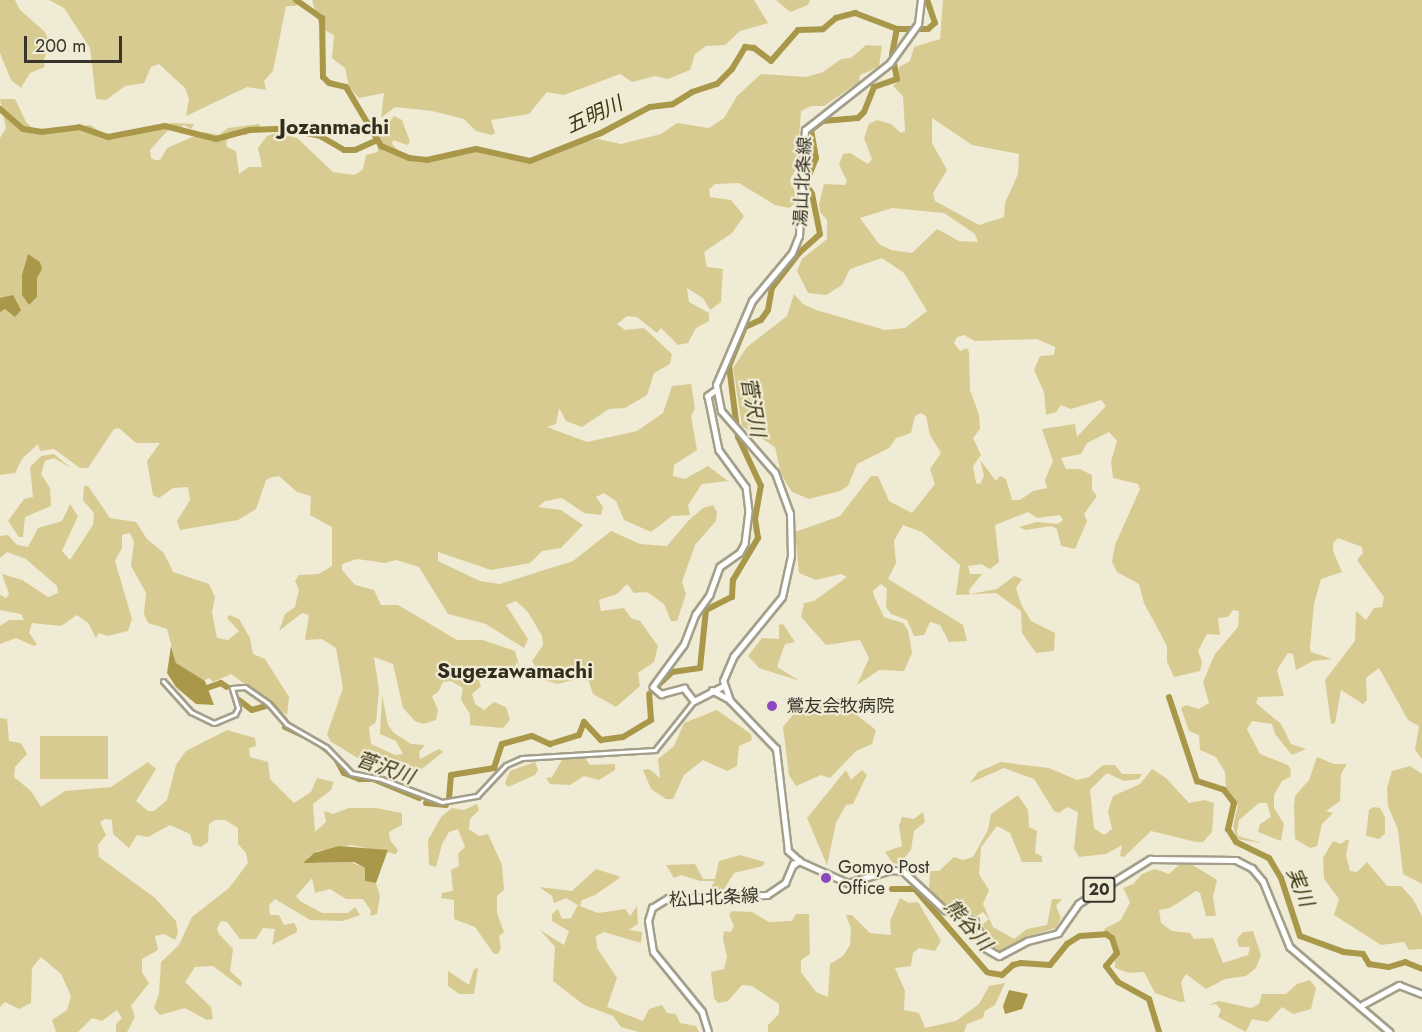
<!DOCTYPE html>
<html>
<head>
<meta charset="utf-8">
<style>
	body { margin:0 }
	#map { position:relative; width:1422px; height:1032px; overflow:hidden; background:#f0ebd5; font-family:Jost,"Noto Sans JP",sans-serif }
	div>[style] { position:absolute }
	.green>* { inset:0; background:#d8cb91; transform-origin:0 0 }
	.water>* { inset:0; background:#a9984a }
	.river>* { height:6px; margin:-3px; padding:0 3px; transform-origin:3px; border-radius:3px; background:#a9984a }
	.roads { filter:drop-shadow(2px 0 #a39f8a) drop-shadow(-2px 0 #a39f8a) drop-shadow(0 2px #a39f8a) drop-shadow(0 -2px #a39f8a) }
	.minor>* { height:3px; margin:-1.5px; padding:0 1.5px; transform-origin:1.5px; border-radius:1.5px; background:#fff }
	.major>* { height:4.5px; margin:-2.25px; padding:0 2.25px; transform-origin:2.25px; border-radius:2.25px; background:#fff }
	.dots>* { width:16px; height:16px; translate:-50% -50%; box-sizing:border-box; border:3px solid #f0ebd5; border-radius:50% }
	span { translate:-50% -50%; white-space:nowrap; text-align:center; line-height:1.15; -webkit-text-stroke:4.5px #f0ebd5; paint-order:stroke }
	.shield-label span { padding:2px 4px; background:#f0ebd5; border:2px solid; border-radius:4px; -webkit-text-stroke-width:0 }
	.shield-label { font-size:16px; color:#37352c; font-weight:700 }
	.street-label { font-size:18px; color:#37352c }
	.poi-label { font-size:18px; color:#37352c }
	.left { translate:0 -50%; text-align:left }
	.water-label { font-size:20px; color:#3c3512; font-style:italic }
	.quarter-label { font-size:21px; color:#322e1d; font-weight:700 }
	.scale { position:absolute; left:24px; top:36px; width:98px; height:27px; box-sizing:border-box; border:3px solid #37352c; border-top:0; padding-left:8px; font-size:18px; line-height:21px; white-space:nowrap; color:#37352c; -webkit-text-stroke:4px #f0ebd5; paint-order:stroke }
</style>
</head>
<body>
<div id="map">
	<div class="green">
		<div style="clip-path:polygon(0 0,15px 0,20px 10px,45px 32px,50px 45px,43px 61px,45px 67px,30px 73px,21px 88px,11px 80px,0 53px)"></div>
		<div style="clip-path:polygon(49px 0,300px 0,296px 6px,286px 6px,273px 71px,264px 81px,266px 90px,247px 87px,186px 116px,189px 99px,185px 88px,159px 64px,151px 67px,144px 83px,125px 86px,106px 100px,96px 99px,90px 48px,64px 8px)"></div>
		<div style="clip-path:polygon(312px 0,754px 0,768px 23px,740px 31px,725px 45px,706px 46px,695px 54px,690px 70px,668px 79px,655px 76px,632px 82px,620px 74px,564px 95px,547px 92px,529px 114px,491px 120px,495px 133px,492px 135px,476px 131px,464px 119px,432px 111px,395px 107px,381px 118px,384px 93px,359px 98px,349px 87px,345px 68px,332px 58px,334px 35px,320px 28px)"></div>
		<div style="clip-path:polygon(776px 0,810px 0,808px 5px,790px 12px)"></div>
		<div style="clip-path:polygon(evenodd,943px 0,1422px 0,1422px 759px,1415px 750px,1419px 726px,1408px 720px,1379px 668px,1366px 678px,1367px 700px,1363px 704px,1341px 690px,1335px 723px,1331px 724px,1325px 680px,1355px 641px,1356px 611px,1366px 620px,1374px 608px,1382px 607px,1384px 597px,1357px 560px,1363px 553px,1362px 547px,1338px 538px,1333px 543px,1333px 551px,1342px 572px,1321px 579px,1314px 604px,1310px 647px,1311px 652px,1332px 659px,1313px 661px,1296px 670px,1293px 654px,1288px 653px,1277px 670px,1284px 696px,1258px 697px,1256px 703px,1281px 724px,1291px 744px,1306px 749px,1292px 755px,1275px 734px,1272px 724px,1252px 721px,1247px 729px,1260px 754px,1288px 765px,1291px 770px,1290px 777px,1282px 781px,1274px 795px,1274px 808px,1284px 824px,1281px 841px,1258px 832px,1260px 824px,1271px 817px,1267px 803px,1259px 803px,1239px 820px,1237px 832px,1238px 836px,1262px 843px,1236px 839px,1233px 826px,1238px 805px,1226px 790px,1225px 772px,1216px 757px,1200px 750px,1199px 735px,1189px 731px,1181px 708px,1186px 705px,1199px 709px,1209px 703px,1203px 682px,1215px 654px,1238px 627px,1239px 611px,1233px 610px,1228px 617px,1218px 618px,1220px 635px,1207px 634px,1198px 651px,1202px 662px,1200px 671px,1174px 677px,1167px 662px,1167px 646px,1144px 603px,1139px 584px,1117px 572px,1112px 562px,1115px 545px,1140px 489px,1138px 484px,1113px 478px,1111px 461px,1117px 441px,1109px 432px,1087px 443px,1081px 454px,1061px 458px,1066px 469px,1080px 469px,1092px 475px,1092px 490px,1097px 496px,1084px 514px,1087px 521px,1075px 549px,1061px 546px,1057px 529px,1051px 526px,1026px 530px,1019px 527px,1037px 522px,1058px 524px,1063px 520px,1060px 515px,1037px 518px,1028px 512px,995px 525px,999px 562px,990px 569px,981px 564px,968px 566px,970px 574px,982px 574px,969px 590px,970px 594px,997px 589px,1014px 576px,1022px 579px,1016px 588px,1021px 604px,1031px 621px,1055px 633px,1054px 651px,1036px 653px,1022px 633px,1021px 611px,996px 593px,956px 595px,960px 565px,922px 532px,903px 525px,894px 541px,896px 563px,888px 579px,963px 625px,967px 641px,949px 642px,940px 625px,930px 622px,924px 635px,914px 636px,907px 620px,891px 614px,886px 607px,887px 589px,881px 584px,873px 591px,874px 596px,884px 617px,903px 623px,908px 630px,912px 653px,904px 671px,879px 670px,857px 685px,869px 658px,860px 640px,826px 645px,801px 617px,804px 603px,814px 601px,847px 577px,841px 574px,816px 580px,799px 573px,795px 532px,840px 516px,871px 476px,878px 476px,889px 501px,912px 513px,935px 484px,930px 469px,941px 453px,930px 435px,926px 416px,921px 413px,915px 416px,911px 433px,896px 438px,889px 448px,857px 464px,848px 486px,840px 491px,809px 499px,792px 492px,781px 474px,775px 447px,742px 426px,733px 368px,747px 347px,787px 316px,794px 294px,803px 304px,816px 310px,885px 330px,905px 328px,927px 311px,904px 273px,882px 258px,850px 269px,842px 285px,826px 295px,808px 293px,797px 271px,802px 259px,827px 239px,827px 220px,820px 212px,819px 204px,824px 184px,845px 185px,847px 181px,839px 165px,843px 154px,850px 153px,868px 164px,872px 159px,864px 138px,869px 124px,877px 120px,891px 124px,901px 133px,905px 131px,903px 96px,893px 86px,898px 81px,899px 67px,910px 61px,914px 47px,940px 39px,943px 0,932px 118px,972px 145px,1019px 154px,1018px 174px,1005px 203px,1004px 217px,979px 225px,935px 201px,933px 193px,947px 170px,932px 143px,932px 118px,943px 0,892px 208px,944px 213px,975px 234px,978px 242px,959px 241px,937px 229px,912px 253px,891px 250px,879px 244px,860px 218px,892px 208px,943px 0,964px 335px,975px 341px,1037px 339px,1055px 347px,1054px 355px,1040px 356px,1034px 370px,1044px 392px,1046px 415px,1056px 412px,1061px 405px,1071px 409px,1101px 400px,1106px 406px,1077px 437px,1075px 424px,1042px 429px,1053px 461px,1045px 480px,1047px 488px,1033px 491px,1020px 500px,1012px 500px,1006px 479px,1000px 476px,996px 481px,980px 460px,984px 476px,980px 484px,976px 483px,973px 466px,981px 455px,973px 438px,980px 429px,979px 415px,970px 390px,969px 352px,967px 348px,960px 351px,954px 343px,957px 337px,964px 335px)"></div>
		<div style="clip-path:polygon(866px 45px,882px 46px,879px 67px,860px 75px,859px 82px,824px 106px,811px 106px,801px 111px,797px 167px,790px 180px,796px 195px,794px 204px,789px 208px,775px 205px,739px 183px,715px 184px,709px 190px,710px 197px,731px 200px,744px 216px,732px 233px,704px 252px,707px 267px,723px 269px,721px 302px,710px 310px,703px 298px,687px 288px,689px 302px,709px 313px,709px 321px,696px 328px,688px 343px,678px 345px,661px 328px,657px 333px,637px 317px,627px 316px,617px 324px,625px 330px,644px 328px,672px 354px,670px 364px,654px 373px,647px 395px,625px 408px,609px 409px,582px 427px,566px 421px,559px 408px,556px 424px,547px 427px,587px 442px,637px 431px,663px 413px,672px 386px,691px 384px,695px 408px,691px 416px,697px 450px,674px 465px,673px 476px,685px 479px,708px 466px,728px 481px,702px 484px,688px 505px,690px 515px,672px 516px,651px 532px,624px 520px,616px 501px,604px 493px,596px 497px,603px 507px,601px 515px,584px 513px,562px 498px,545px 501px,538px 507px,561px 510px,583px 525px,561px 548px,542px 551px,530px 563px,491px 570px,438px 552px,438px 561px,480px 581px,500px 584px,573px 561px,611px 531px,640px 544px,667px 546px,688px 521px,703px 508px,713px 505px,717px 512px,716px 521px,695px 545px,682px 582px,686px 594px,677px 621px,671px 621px,664px 604px,647px 592px,634px 593px,627px 584px,617px 594px,599px 600px,601px 611px,624px 608px,631px 618px,640px 621px,658px 646px,654px 662px,638px 673px,640px 686px,616px 707px,593px 694px,587px 676px,558px 684px,544px 680px,532px 661px,543px 645px,542px 636px,528px 612px,516px 601px,506px 605px,528px 639px,524px 648px,486px 624px,448px 614px,419px 567px,396px 560px,385px 563px,357px 559px,342px 564px,342px 570px,355px 585px,374px 590px,381px 605px,398px 605px,457px 640px,483px 640px,515px 651px,523px 679px,490px 667px,467px 671px,478px 678px,481px 686px,472px 694px,475px 704px,484px 710px,494px 702px,506px 707px,510px 720px,503px 728px,470px 725px,470px 714px,461px 700px,463px 688px,451px 681px,443px 682px,438px 692px,432px 696px,438px 710px,436px 720px,423px 724px,415px 721px,403px 708px,393px 664px,374px 657px,379px 690px,376px 722px,369px 727px,371px 744px,395px 755px,403px 754px,396px 741px,380px 734px,382px 695px,388px 725px,394px 733px,411px 744px,425px 745px,419px 752px,420px 759px,439px 749px,443px 752px,418px 772px,384px 768px,359px 759px,330px 741px,327px 734px,343px 688px,336px 648px,322px 639px,305px 640px,309px 615px,302px 613px,279px 631px,285px 614px,295px 607px,299px 590px,295px 581px,299px 575px,319px 574px,332px 566px,332px 527px,310px 515px,311px 496px,297px 492px,279px 476px,272px 477px,266px 480px,256px 509px,238px 520px,180px 530px,177px 521px,190px 500px,188px 487px,173px 488px,159px 498px,153px 495px,147px 461px,160px 443px,136px 443px,119px 428px,114px 429px,88px 468px,80px 468px,54px 449px,40px 451px,38px 444px,22px 459px,15px 473px,0 475px,0 138px,6px 128px,0 99px,15px 99px,26px 122px,38px 133px,90px 125px,112px 139px,173px 123px,194px 124px,191px 129px,184px 125px,178px 130px,174px 127px,168px 130px,150px 150px,151px 158px,155px 160px,160px 160px,167px 148px,204px 132px,219px 135px,228px 128px,259px 124px,260px 128px,246px 135px,232px 133px,226px 142px,227px 147px,236px 151px,239px 174px,249px 167px,262px 167px,258px 148px,267px 136px,276px 133px,297px 138px,333px 172px,355px 175px,363px 169px,366px 155px,378px 152px,377px 137px,388px 133px,388px 124px,394px 116px,402px 120px,410px 142px,407px 145px,393px 140px,392px 144px,408px 160px,427px 162px,476px 151px,530px 162px,583px 142px,598px 139px,621px 144px,661px 134px,677px 123px,709px 128px,724px 118px,737px 96px,761px 74px,807px 77px,823px 72px,841px 59px,851px 58px)"></div>
		<div style="clip-path:polygon(54px 454px,71px 468px,54px 458px,45px 461px,41px 474px,50px 488px,51px 506px,25px 517px,23px 537px,19px 537px,8px 521px,24px 499px,33px 497px,30px 467px,41px 456px)"></div>
		<div style="clip-path:polygon(84px 486px,88px 486px,110px 518px,136px 522px,147px 539px,164px 553px,173px 572px,209px 584px,215px 597px,212px 612px,217px 638px,228px 640px,239px 631px,227px 618px,229px 615px,239px 619px,250px 638px,253px 654px,265px 659px,289px 697px,287px 715px,231px 674px,213px 682px,209px 678px,203px 681px,176px 663px,167px 629px,148px 623px,144px 614px,146px 593px,131px 566px,134px 542px,130px 533px,122px 535px,122px 548px,115px 561px,132px 619px,128px 631px,107px 636px,99px 633px,96px 638px,88px 623px,77px 615px,61px 626px,32px 623px,29px 633px,37px 644px,34px 646px,16px 638px,0 644px,0 626px,9px 620px,24px 620px,21px 614px,0 610px,0 595px,6px 598px,9px 594px,2px 574px,22px 580px,48px 597px,58px 593px,57px 586px,26px 559px,7px 552px,0 558px,0 536px,8px 535px,17px 545px,28px 547px,38px 528px,62px 521px,70px 504px,78px 516px,62px 551px,70px 560px,93px 525px,94px 513px,83px 500px)"></div>
		<div style="clip-path:polygon(783px 624px,795px 642px,785px 644px,777px 667px,800px 681px,759px 668px,748px 656px,762px 638px,779px 639px,779px 625px)"></div>
		<div style="clip-path:polygon(836px 698px,849px 701px,858px 716px,876px 730px,872px 744px,856px 751px,830px 778px,821px 775px,796px 786px,789px 775px,783px 727px,799px 707px,819px 706px)"></div>
		<div style="clip-path:polygon(717px 710px,751px 734px,752px 740px,739px 746px,737px 766px,727px 771px,703px 760px,684px 775px,673px 799px,666px 799px,651px 789px,643px 770px,649px 769px,660px 778px,658px 759px,674px 746px,684px 723px)"></div>
		<div style="clip-path:polygon(0 718px,7px 719px,9px 741px,21px 743px,27px 754px,15px 767px,14px 777px,31px 791px,41px 807px,65px 791px,111px 787px,148px 762px,156px 769px,136px 801px,148px 811px,154px 811px,167px 800px,176px 765px,186px 751px,227px 730px,255px 738px,256px 746px,249px 748px,250px 757px,268px 762px,270px 779px,294px 803px,311px 792px,317px 778px,334px 782px,331px 790px,313px 804px,315px 832px,326px 822px,324px 811px,333px 814px,349px 808px,376px 808px,402px 813px,402px 825px,389px 832px,390px 840px,398px 850px,396px 854px,351px 845px,318px 851px,307px 858px,318px 863px,351px 862px,365px 868px,365px 881px,376px 883px,380px 896px,377px 914px,370px 916px,371px 911px,363px 899px,346px 899px,330px 889px,315px 893px,312px 878px,296px 896px,300px 901px,322px 913px,348px 913px,355px 907px,360px 915px,343px 921px,310px 920px,275px 899px,269px 905px,270px 915px,279px 915px,284px 925px,294px 923px,297px 928px,297px 932px,272px 945px,275px 929px,263px 928px,256px 939px,240px 939px,227px 922px,221px 921px,217px 928px,219px 934px,233px 949px,230px 971px,242px 982px,241px 987px,213px 966px,195px 967px,185px 982px,211px 1007px,213px 1019px,207px 1020px,185px 1008px,160px 1015px,154px 1008px,159px 994px,161px 962px,179px 945px,192px 917px,229px 888px,248px 863px,246px 853px,238px 844px,238px 828px,225px 820px,215px 820px,209px 824px,208px 842px,201px 847px,193px 845px,190px 834px,170px 825px,148px 837px,137px 835px,129px 848px,113px 834px,112px 820px,105px 819px,100px 822px,106px 835px,98px 845px,99px 857px,155px 898px,176px 921px,178px 933px,175px 940px,164px 934px,155px 936px,158px 950px,142px 959px,142px 972px,149px 983px,131px 1006px,135px 1017px,127px 1032px,116px 1032px,116px 1024px,122px 1018px,117px 1010px,102px 1021px,92px 1018px,78px 1032px,56px 1032px,52px 1020px,67px 1010px,71px 996px,61px 974px,41px 957px,32px 968px,31px 1003px,19px 1009px,5px 1002px,0 1007px)"></div>
		<div style="left:108px;top:736px;width:43px;height:68px;rotate:90deg"></div>
		<div style="clip-path:polygon(1317px 757px,1334px 764px,1347px 764px,1341px 774px,1340px 801px,1326px 811px,1333px 813px,1322px 824px,1317px 846px,1310px 848px,1295px 839px,1294px 807px,1295px 796px,1309px 780px)"></div>
		<div style="clip-path:polygon(563px 758px,585px 758px,590px 765px,615px 764px,615px 770px,599px 780px,584px 776px,570px 785px,550px 784px,546px 778px,552px 777px)"></div>
		<div style="clip-path:polygon(535px 762px,538px 770px,535px 775px,508px 787px,505px 783px,510px 771px)"></div>
		<div style="clip-path:polygon(1001px 762px,1049px 768px,1077px 780px,1089px 777px,1103px 765px,1115px 765px,1122px 774px,1142px 774px,1139px 779px,1124px 781px,1107px 773px,1090px 790px,1094px 828px,1104px 835px,1112px 829px,1108px 811px,1113px 796px,1140px 784px,1152px 769px,1166px 778px,1189px 803px,1204px 800px,1214px 803px,1212px 832px,1203px 842px,1196px 842px,1151px 831px,1124px 857px,1120px 856px,1122px 845px,1106px 854px,1079px 857px,1074px 849px,1078px 812px,1067px 807px,1059px 813px,1054px 811px,1034px 779px,1004px 768px,970px 783px,978px 772px)"></div>
		<div style="clip-path:polygon(1410px 766px,1422px 774px,1422px 884px,1403px 874px,1398px 830px,1388px 806px,1387px 788px,1392px 771px)"></div>
		<div style="clip-path:polygon(846px 770px,851px 780px,862px 770px,867px 775px,853px 804px,846px 805px,836px 823px,827px 865px,807px 818px)"></div>
		<div style="clip-path:polygon(1018px 795px,1028px 810px,1029px 827px,1037px 831px,1035px 853px,1042px 856px,1042px 862px,1022px 862px,1010px 833px,997px 826px,981px 847px,979px 874px,989px 890px,983px 904px,993px 927px,1014px 939px,1027px 929px,1047px 925px,1052px 899px,1062px 899px,1056px 906px,1061px 918px,1056px 928px,1029px 936px,1004px 951px,995px 950px,987px 937px,983px 924px,989px 919px,983px 912px,977px 916px,945px 904px,929px 889px,930px 871px,939px 871px,954px 857px,963px 860px,973px 857px,988px 830px,991px 814px)"></div>
		<div style="clip-path:polygon(477px 804px,479px 810px,470px 819px,469px 829px,479px 836px,488px 834px,502px 865px,504px 890px,497px 896px,497px 913px,504px 932px,499px 936px,501px 948px,498px 954px,494px 954px,475px 927px,454px 919px,454px 900px,441px 898px,442px 893px,453px 891px,451px 870px,459px 866px,458px 854px,465px 847px,458px 829px,449px 832px,442px 844px,436px 867px,429px 865px,428px 840px,441px 817px,452px 808px,464px 810px)"></div>
		<div style="clip-path:polygon(1374px 807px,1380px 808px,1385px 817px,1385px 834px,1379px 839px,1366px 836px,1369px 810px)"></div>
		<div style="clip-path:polygon(923px 812px,925px 822px,914px 831px,911px 850px,899px 864px,893px 863px,885px 852px,902px 846px,899px 826px,902px 817px,914px 819px)"></div>
		<div style="clip-path:polygon(1346px 840px,1349px 840px,1346px 855px,1350px 871px,1357px 872px,1367px 862px,1387px 886px,1401px 886px,1413px 899px,1422px 916px,1422px 949px,1409px 950px,1404px 942px,1381px 945px,1334px 915px,1339px 899px,1324px 879px,1323px 858px,1333px 841px,1341px 844px)"></div>
		<div style="clip-path:polygon(740px 855px,765px 862px,763px 866px,734px 873px,724px 889px,715px 893px,711px 887px,715px 881px,700px 881px,681px 875px,674px 878px,666px 865px,695px 864px,703px 879px,715px 879px,719px 861px)"></div>
		<div style="clip-path:polygon(1191px 864px,1217px 880px,1213px 897px,1216px 916px,1206px 916px,1200px 893px,1196px 891px,1170px 908px,1159px 910px,1161px 923px,1172px 931px,1190px 933px,1194px 939px,1213px 938px,1223px 963px,1248px 955px,1250px 947px,1239px 947px,1237px 939px,1243px 932px,1253px 931px,1261px 955px,1256px 968px,1246px 976px,1225px 979px,1206px 989px,1186px 974px,1181px 982px,1185px 1002px,1180px 1002px,1155px 993px,1144px 972px,1129px 973px,1115px 968px,1115px 943px,1104px 929px,1121px 920px,1130px 902px,1123px 888px,1133px 884px,1142px 874px,1155px 869px,1169px 874px,1179px 865px)"></div>
		<div style="clip-path:polygon(596px 869px,621px 877px,595px 895px,582px 900px,580px 906px,598px 913px,625px 909px,630px 916px,637px 906px,638px 924px,629px 930px,642px 932px,641px 943px,604px 932px,596px 936px,597px 948px,617px 978px,607px 1007px,643px 1021px,649px 1009px,662px 1005px,667px 1013px,676px 1014px,680px 1023px,696px 1026px,699px 1032px,639px 1032px,621px 1027px,613px 1016px,584px 1005px,553px 981px,555px 947px,540px 930px,564px 945px,569px 931px,552px 921px,552px 914px,558px 909px,562px 919px,571px 918px,578px 905px,566px 898px,554px 903px,552px 896px,539px 887px,572px 891px)"></div>
		<div style="clip-path:polygon(900px 898px,909px 903px,918px 902px,941px 941px,935px 951px,919px 948px,913px 953px,911px 966px,895px 968px,905px 991px,904px 1010px,919px 1013px,925px 1028px,956px 1021px,979px 1004px,989px 986px,1005px 983px,995px 1005px,985px 1011px,983px 1018px,967px 1024px,964px 1032px,768px 1032px,768px 1025px,779px 1014px,779px 1004px,752px 986px,742px 985px,728px 1001px,718px 1003px,714px 998px,711px 972px,724px 969px,727px 957px,723px 939px,724px 931px,731px 932px,734px 926px,729px 915px,732px 911px,752px 912px,769px 922px,792px 921px,796px 914px,809px 914px,810px 954px,801px 960px,801px 972px,816px 992px,828px 997px,830px 964px,843px 956px,850px 945px,851px 929px,846px 915px,852px 915px,870px 933px,891px 935px,890px 921px)"></div>
		<div style="clip-path:polygon(478px 968px,474px 994px,459px 994px,448px 986px,448px 971px,469px 985px,474px 969px)"></div>
		<div style="clip-path:polygon(1310px 980px,1316px 988px,1311px 1009px,1293px 1014px,1282px 1007px,1268px 1022px,1252px 1019px,1246px 1032px,1218px 1017px,1221px 1010px,1216px 1004px,1208px 1005px,1219px 1001px,1251px 1008px,1259px 1004px,1262px 994px,1286px 994px,1297px 984px)"></div>
	</div>
	<div class="water">
		<div style="clip-path:polygon(28px 254px,40px 262px,42px 269px,37px 278px,37px 297px,29px 305px,22px 295px,22px 275px)"></div>
		<div style="clip-path:polygon(13px 295px,21px 310px,15px 317px,5px 309px,0 312px,0 298px)"></div>
		<div style="clip-path:polygon(171px 646px,176px 663px,205px 681px,214px 705px,196px 704px,176px 687px,167px 673px)"></div>
		<div style="clip-path:polygon(339px 846px,388px 850px,376px 883px,365px 881px,365px 868px,354px 862px,303px 863px,314px 853px)"></div>
		<div style="clip-path:polygon(1009px 990px,1028px 994px,1022px 1009px,1005px 1014px,1003px 1006px)"></div>
	</div>
	<div class="river">
		<div style="left:296px;top:0;width:32px;rotate:35deg"></div>
		<div style="left:322px;top:18px;width:59px;rotate:89deg"></div>
		<div style="left:323px;top:77px;width:8px;rotate:45deg"></div>
		<div style="left:329px;top:83px;width:17px;rotate:13deg"></div>
		<div style="left:346px;top:87px;width:69px;rotate:59.3deg"></div>
		<div style="left:381px;top:146px;width:30px;rotate:23deg"></div>
		<div style="left:409px;top:158px;width:18px;rotate:6deg"></div>
		<div style="left:427px;top:160px;width:50px;rotate:-12.7deg"></div>
		<div style="left:476px;top:149px;width:55px;rotate:12.5deg"></div>
		<div style="left:530px;top:161px;width:76px;rotate:-21.5deg"></div>
		<div style="left:601px;top:133px;width:55px;rotate:-28deg"></div>
		<div style="left:650px;top:107px;width:23px;rotate:-7deg"></div>
		<div style="left:673px;top:104px;width:22px;rotate:-32deg"></div>
		<div style="left:692px;top:92px;width:26px;rotate:-18deg"></div>
		<div style="left:717px;top:84px;width:21px;rotate:-45deg"></div>
		<div style="left:732px;top:69px;width:26px;rotate:-59deg"></div>
		<div style="left:745px;top:47px;width:9px;rotate:6deg"></div>
		<div style="left:754px;top:48px;width:21px;rotate:37deg"></div>
		<div style="left:771px;top:61px;width:41px;rotate:-48.9deg"></div>
		<div style="left:798px;top:30px;width:25px;rotate:-2deg"></div>
		<div style="left:823px;top:29px;width:17px;rotate:-40deg"></div>
		<div style="left:836px;top:18px;width:20px;rotate:-15deg"></div>
		<div style="left:855px;top:13px;width:45px;rotate:20.9deg"></div>
		<div style="left:897px;top:29px;width:31px"></div>
		<div style="left:928px;top:29px;width:9px;rotate:-41deg"></div>
		<div style="left:935px;top:23px;width:24px;rotate:-109deg"></div>
		<div style="left:0;top:109px;width:30px;rotate:41deg"></div>
		<div style="left:23px;top:129px;width:18px;rotate:9deg"></div>
		<div style="left:41px;top:132px;width:38px;rotate:-7deg"></div>
		<div style="left:79px;top:127px;width:31px;rotate:19deg"></div>
		<div style="left:108px;top:137px;width:58px;rotate:-10.9deg"></div>
		<div style="left:165px;top:126px;width:53px;rotate:14.3deg"></div>
		<div style="left:216px;top:139px;width:35px;rotate:-15deg"></div>
		<div style="left:250px;top:130px;width:35px;rotate:-2deg"></div>
		<div style="left:285px;top:129px;width:36px;rotate:11deg"></div>
		<div style="left:320px;top:136px;width:28px;rotate:30deg"></div>
		<div style="left:344px;top:150px;width:11px"></div>
		<div style="left:355px;top:150px;width:24px;rotate:-24deg"></div>
		<div style="left:656px;top:687px;width:22px;rotate:-43deg"></div>
		<div style="left:672px;top:672px;width:28px;rotate:-8deg"></div>
		<div style="left:700px;top:668px;width:58px;rotate:-84.1deg"></div>
		<div style="left:706px;top:610px;width:29px;rotate:-27deg"></div>
		<div style="left:732px;top:597px;width:17px;rotate:-87deg"></div>
		<div style="left:733px;top:580px;width:49px;rotate:-59.2deg"></div>
		<div style="left:758px;top:538px;width:19px;rotate:-99deg"></div>
		<div style="left:755px;top:519px;width:34px;rotate:-80deg"></div>
		<div style="left:761px;top:486px;width:54px;rotate:-115.1deg"></div>
		<div style="left:738px;top:437px;width:72px;rotate:-97.2deg"></div>
		<div style="left:729px;top:366px;width:42px;rotate:-67.7deg"></div>
		<div style="left:745px;top:327px;width:17px;rotate:-24deg"></div>
		<div style="left:761px;top:320px;width:12px;rotate:-55deg"></div>
		<div style="left:768px;top:310px;width:22px;rotate:-80deg"></div>
		<div style="left:772px;top:288px;width:44px;rotate:-52.4deg"></div>
		<div style="left:799px;top:253px;width:28px;rotate:-42deg"></div>
		<div style="left:820px;top:234px;width:41px;rotate:-101.3deg"></div>
		<div style="left:812px;top:194px;width:13px;rotate:-119deg"></div>
		<div style="left:806px;top:183px;width:27px;rotate:-68deg"></div>
		<div style="left:816px;top:158px;width:28px;rotate:-100deg"></div>
		<div style="left:811px;top:130px;width:15px;rotate:-37deg"></div>
		<div style="left:823px;top:121px;width:35px;rotate:-5deg"></div>
		<div style="left:858px;top:118px;width:8px;rotate:-45deg"></div>
		<div style="left:864px;top:112px;width:27px;rotate:-68deg"></div>
		<div style="left:874px;top:87px;width:24px;rotate:-19deg"></div>
		<div style="left:897px;top:79px;width:25px;rotate:-101deg"></div>
		<div style="left:892px;top:54px;width:25px;rotate:-79deg"></div>
		<div style="left:201px;top:690px;width:21px;rotate:-19deg"></div>
		<div style="left:221px;top:683px;width:7px;rotate:34deg"></div>
		<div style="left:1169px;top:697px;width:89px;rotate:71.6deg"></div>
		<div style="left:1197px;top:781px;width:28px;rotate:18deg"></div>
		<div style="left:1224px;top:790px;width:16px;rotate:52deg"></div>
		<div style="left:1234px;top:803px;width:27px;rotate:103deg"></div>
		<div style="left:1228px;top:829px;width:15px;rotate:58deg"></div>
		<div style="left:1236px;top:842px;width:37px;rotate:26deg"></div>
		<div style="left:1269px;top:858px;width:23px;rotate:59deg"></div>
		<div style="left:1281px;top:878px;width:61px;rotate:71.9deg"></div>
		<div style="left:1300px;top:936px;width:47px;rotate:20deg"></div>
		<div style="left:1344px;top:952px;width:19px;rotate:6deg"></div>
		<div style="left:1363px;top:954px;width:12px;rotate:59deg"></div>
		<div style="left:1369px;top:964px;width:20px;rotate:9deg"></div>
		<div style="left:1389px;top:967px;width:17px;rotate:-17deg"></div>
		<div style="left:1405px;top:962px;width:18px;rotate:22deg"></div>
		<div style="left:239px;top:700px;width:16px;rotate:38deg"></div>
		<div style="left:252px;top:710px;width:15px;rotate:-16deg"></div>
		<div style="left:271px;top:704px;width:21px;rotate:49deg"></div>
		<div style="left:285px;top:727px;width:35px;rotate:25deg"></div>
		<div style="left:317px;top:742px;width:23px;rotate:40deg"></div>
		<div style="left:335px;top:757px;width:18px;rotate:61deg"></div>
		<div style="left:344px;top:773px;width:17px;rotate:21deg"></div>
		<div style="left:360px;top:779px;width:13px"></div>
		<div style="left:373px;top:779px;width:50px;rotate:22.4deg"></div>
		<div style="left:449px;top:798px;width:23px;rotate:-85deg"></div>
		<div style="left:451px;top:775px;width:44px;rotate:-9.2deg"></div>
		<div style="left:494px;top:768px;width:25px;rotate:-72deg"></div>
		<div style="left:502px;top:744px;width:31px;rotate:-15deg"></div>
		<div style="left:532px;top:736px;width:20px;rotate:24deg"></div>
		<div style="left:550px;top:744px;width:30px;rotate:-17deg"></div>
		<div style="left:579px;top:735px;width:14px;rotate:-69deg"></div>
		<div style="left:584px;top:722px;width:25px;rotate:47deg"></div>
		<div style="left:601px;top:740px;width:22px;rotate:-8deg"></div>
		<div style="left:623px;top:737px;width:33px;rotate:-31deg"></div>
		<div style="left:651px;top:720px;width:26px;rotate:-94deg"></div>
		<div style="left:426px;top:803px;width:20px;rotate:6deg"></div>
		<div style="left:892px;top:889px;width:23px"></div>
		<div style="left:915px;top:889px;width:110px;rotate:49.1deg"></div>
		<div style="left:990px;top:973px;width:12px;rotate:9deg"></div>
		<div style="left:1002px;top:975px;width:15px;rotate:-42deg"></div>
		<div style="left:1013px;top:965px;width:8px;rotate:-14deg"></div>
		<div style="left:1021px;top:963px;width:29px;rotate:4deg"></div>
		<div style="left:1050px;top:965px;width:27px;rotate:-51deg"></div>
		<div style="left:1067px;top:944px;width:15px;rotate:-32deg"></div>
		<div style="left:1080px;top:936px;width:26px;rotate:-4deg"></div>
		<div style="left:1106px;top:934px;width:7px;rotate:34deg"></div>
		<div style="left:1112px;top:938px;width:16px;rotate:72deg"></div>
		<div style="left:1117px;top:953px;width:17px;rotate:130deg"></div>
		<div style="left:1106px;top:966px;width:20px;rotate:53deg"></div>
		<div style="left:1118px;top:982px;width:35px;rotate:29deg"></div>
		<div style="left:1149px;top:999px;width:34px;rotate:73deg"></div>
	</div>
	<div class="roads">
		<div class="minor">
			<div style="left:163px;top:681px;width:42px;rotate:47.9deg"></div>
			<div style="left:191px;top:712px;width:25px;rotate:26deg"></div>
			<div style="left:214px;top:723px;width:23px;rotate:-23deg"></div>
			<div style="left:235px;top:714px;width:7px;rotate:-63deg"></div>
			<div style="left:238px;top:708px;width:21px;rotate:-107deg"></div>
			<div style="left:232px;top:688px;width:13px;rotate:-4deg"></div>
			<div style="left:245px;top:687px;width:28px;rotate:35deg"></div>
			<div style="left:268px;top:703px;width:28px;rotate:49deg"></div>
			<div style="left:286px;top:724px;width:46px;rotate:29.9deg"></div>
			<div style="left:326px;top:747px;width:36px;rotate:46deg"></div>
			<div style="left:351px;top:773px;width:31px;rotate:11deg"></div>
			<div style="left:381px;top:779px;width:65px;rotate:20.7deg"></div>
			<div style="left:442px;top:802px;width:36px;rotate:-10deg"></div>
			<div style="left:477px;top:796px;width:42px;rotate:-46.9deg"></div>
			<div style="left:506px;top:765px;width:17px;rotate:-24deg"></div>
			<div style="left:522px;top:758px;width:133px;rotate:-3.4deg"></div>
			<div style="left:655px;top:750px;width:63px;rotate:-51.5deg"></div>
		</div>
		<div class="major">
			<div style="left:715px;top:391px;width:9px;rotate:144deg"></div>
			<div style="left:708px;top:396px;width:55px;rotate:78.5deg"></div>
			<div style="left:719px;top:450px;width:46px;rotate:53.9deg"></div>
			<div style="left:746px;top:487px;width:24px;rotate:83deg"></div>
			<div style="left:749px;top:511px;width:33px;rotate:97deg"></div>
			<div style="left:745px;top:544px;width:10px;rotate:119deg"></div>
			<div style="left:740px;top:553px;width:24px;rotate:145deg"></div>
			<div style="left:720px;top:567px;width:30px;rotate:110deg"></div>
			<div style="left:710px;top:595px;width:24px;rotate:126deg"></div>
			<div style="left:696px;top:614px;width:33px;rotate:111deg"></div>
			<div style="left:684px;top:645px;width:52px;rotate:126.4deg"></div>
			<div style="left:653px;top:687px;width:11px;rotate:41deg"></div>
			<div style="left:661px;top:694px;width:24px;rotate:-15deg"></div>
			<div style="left:684px;top:688px;width:16px;rotate:52deg"></div>
			<div style="left:694px;top:701px;width:33px;rotate:-27deg"></div>
			<div style="left:712px;top:690px;width:18px;rotate:29deg"></div>
			<div style="left:799px;top:861px;width:15px;rotate:-138deg"></div>
			<div style="left:788px;top:851px;width:103px;rotate:-96.7deg"></div>
			<div style="left:776px;top:749px;width:66px;rotate:-133.8deg"></div>
			<div style="left:730px;top:701px;width:21px;rotate:-109deg"></div>
			<div style="left:723px;top:681px;width:26px;rotate:-67deg"></div>
			<div style="left:733px;top:657px;width:77px;rotate:-50.8deg"></div>
			<div style="left:782px;top:597px;width:42px;rotate:-77.6deg"></div>
			<div style="left:791px;top:556px;width:42px;rotate:-91.4deg"></div>
			<div style="left:790px;top:514px;width:44px;rotate:-110.1deg"></div>
			<div style="left:775px;top:473px;width:82px;rotate:-131.1deg"></div>
			<div style="left:721px;top:411px;width:26px;rotate:-101deg"></div>
			<div style="left:716px;top:385px;width:91px;rotate:-66.8deg"></div>
			<div style="left:752px;top:301px;width:62px;rotate:-50.2deg"></div>
			<div style="left:792px;top:253px;width:18px;rotate:-68deg"></div>
			<div style="left:799px;top:236px;width:106px;rotate:-86.8deg"></div>
			<div style="left:805px;top:130px;width:108px;rotate:-38.2deg"></div>
			<div style="left:890px;top:63px;width:48px;rotate:-54.3deg"></div>
			<div style="left:918px;top:24px;width:24px;rotate:-83deg"></div>
			<div style="left:792px;top:866px;width:9px;rotate:-36deg"></div>
			<div style="left:799px;top:861px;width:54px;rotate:24.2deg"></div>
			<div style="left:848px;top:883px;width:45px;rotate:-16.8deg"></div>
			<div style="left:891px;top:870px;width:12px;rotate:5deg"></div>
			<div style="left:903px;top:871px;width:57px;rotate:42.9deg"></div>
			<div style="left:945px;top:910px;width:32px;rotate:20deg"></div>
			<div style="left:975px;top:921px;width:30px;rotate:67deg"></div>
			<div style="left:987px;top:949px;width:14px;rotate:30deg"></div>
			<div style="left:999px;top:956px;width:32px;rotate:-28deg"></div>
			<div style="left:1027px;top:941px;width:32px;rotate:-14deg"></div>
			<div style="left:1058px;top:933px;width:35px;rotate:-55deg"></div>
			<div style="left:1078px;top:904px;width:85px;rotate:-32deg"></div>
			<div style="left:1150px;top:859px;width:86px;rotate:0.7deg"></div>
			<div style="left:1236px;top:860px;width:18px;rotate:27deg"></div>
			<div style="left:1252px;top:868px;width:17px;rotate:50deg"></div>
			<div style="left:1263px;top:881px;width:71px;rotate:67.8deg"></div>
			<div style="left:1290px;top:947px;width:131px;rotate:40.4deg"></div>
			<div style="left:1362px;top:1005px;width:42px;rotate:-28.4deg"></div>
			<div style="left:1399px;top:985px;width:25px;rotate:21deg"></div>
			<div style="left:708px;top:1032px;width:21px;rotate:-107deg"></div>
			<div style="left:702px;top:1012px;width:77px;rotate:-129.2deg"></div>
			<div style="left:653px;top:952px;width:31px;rotate:-99deg"></div>
			<div style="left:648px;top:921px;width:14px;rotate:-73deg"></div>
			<div style="left:652px;top:908px;width:19px;rotate:-32deg"></div>
			<div style="left:668px;top:898px;width:99px;rotate:-1.7deg"></div>
			<div style="left:767px;top:895px;width:22px;rotate:-34deg"></div>
			<div style="left:785px;top:883px;width:21px;rotate:-67deg"></div>
		</div>
	</div>
	<div class="dots">
		<div style="left:772px;top:706px;background:#8b49be"></div>
		<div style="left:826px;top:878px;background:#8b49be"></div>
	</div>
	<div class="shield-label">
		<span style="left:1099px;top:890px">20</span>
	</div>
	<div class="street-label">
		<span style="left:803px;top:182px;rotate:-87deg">湯山北条線</span>
		<span style="left:714px;top:898px;rotate:-3deg">松山北条線</span>
	</div>
	<div class="poi-label">
		<span class="left" style="left:786px;top:706px">鶯友会牧病院</span>
		<span class="left" style="left:838px;top:878px">Gomyo Post<br>Office</span>
	</div>
	<div class="water-label">
		<span style="left:594px;top:115px;rotate:-25deg">五明川</span>
		<span style="left:753px;top:407px;rotate:80deg">菅沢川</span>
		<span style="left:385px;top:768px;rotate:19deg">菅沢川</span>
		<span style="left:1300px;top:887px;rotate:68deg">実川</span>
		<span style="left:968px;top:925px;rotate:49deg">熊谷川</span>
	</div>
	<div class="quarter-label">
		<span style="left:334px;top:127px">Jozanmachi</span>
		<span style="left:515px;top:671px">Sugezawamachi</span>
	</div>
	<div class="scale">200 m</div>
</div>
</body>
</html>
